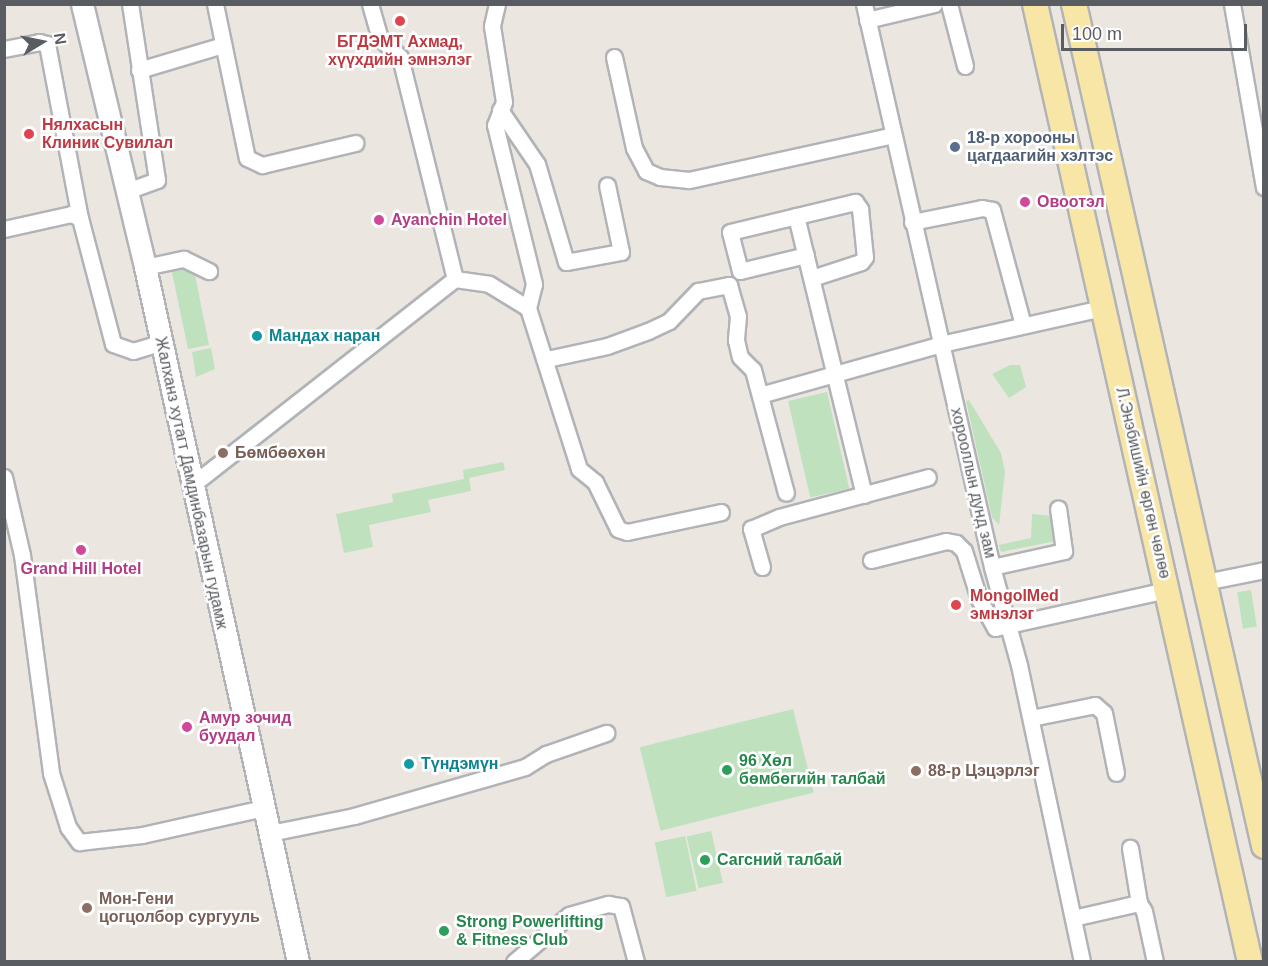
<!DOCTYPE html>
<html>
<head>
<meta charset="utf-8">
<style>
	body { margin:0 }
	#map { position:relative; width:1268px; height:966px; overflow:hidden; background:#ebe7e0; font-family:Arial,sans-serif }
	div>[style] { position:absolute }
	.green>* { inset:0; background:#c0e1be; transform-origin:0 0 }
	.roads { filter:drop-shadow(2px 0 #b1b3b7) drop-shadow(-2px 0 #b1b3b7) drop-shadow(0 2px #b1b3b7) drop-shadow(0 -2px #b1b3b7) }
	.minor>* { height:15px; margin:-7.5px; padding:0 7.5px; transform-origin:7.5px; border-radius:7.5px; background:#fff }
	.secondary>* { height:21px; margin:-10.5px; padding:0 10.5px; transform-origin:10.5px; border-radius:10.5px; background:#fff }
	.primary>* { height:24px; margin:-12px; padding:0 12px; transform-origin:12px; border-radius:12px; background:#f8e6a7 }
	.dots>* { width:16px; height:16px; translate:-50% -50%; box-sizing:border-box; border:3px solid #fff; border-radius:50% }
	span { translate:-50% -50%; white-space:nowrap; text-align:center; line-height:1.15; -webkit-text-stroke:5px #fff; paint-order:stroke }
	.health-label { font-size:16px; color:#be3a42; font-weight:700 }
	.left { translate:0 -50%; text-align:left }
	.service-label { font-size:16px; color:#4e5e75; font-weight:700 }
	.hotel-label { font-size:16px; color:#b23c85; font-weight:700 }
	.culture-label { font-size:16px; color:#0d838f; font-weight:700 }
	.education-label { font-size:16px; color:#785e54; font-weight:700 }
	.street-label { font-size:16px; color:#595c60 }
	.leisure-label { font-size:16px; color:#27864d; font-weight:700 }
	.frame { position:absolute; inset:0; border:6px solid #595c60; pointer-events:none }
	.north { position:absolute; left:12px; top:12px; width:60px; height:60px; -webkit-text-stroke:4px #fff; paint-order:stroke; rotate:80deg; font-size:16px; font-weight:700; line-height:24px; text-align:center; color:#595c60 }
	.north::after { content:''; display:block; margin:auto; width:21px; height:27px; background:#595c60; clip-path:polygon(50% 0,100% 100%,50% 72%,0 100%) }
	.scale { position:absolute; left:1061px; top:24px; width:186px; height:27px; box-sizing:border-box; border:3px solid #595c60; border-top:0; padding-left:8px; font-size:18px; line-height:21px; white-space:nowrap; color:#595c60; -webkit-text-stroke:4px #fff; paint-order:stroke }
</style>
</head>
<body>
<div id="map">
	<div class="green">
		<div style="clip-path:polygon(187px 265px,194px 270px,209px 345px,188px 349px,171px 268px)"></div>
		<div style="clip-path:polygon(211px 348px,215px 369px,196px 377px,192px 352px)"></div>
		<div style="clip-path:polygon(1010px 365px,1020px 365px,1026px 387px,1009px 398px,992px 374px)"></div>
		<div style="left:827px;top:392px;width:99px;height:40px;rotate:77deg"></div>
		<div style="clip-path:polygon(969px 400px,1001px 453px,1005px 472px,999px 525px,992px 517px,966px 401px)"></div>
		<div style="clip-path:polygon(503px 462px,505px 470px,469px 478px,471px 491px,428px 500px,431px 512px,369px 525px,373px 547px,344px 553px,336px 514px,393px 502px,392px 494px,464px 479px,463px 470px)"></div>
		<div style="clip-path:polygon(1032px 514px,1055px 516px,1061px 540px,1001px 552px,999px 545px,1031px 538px)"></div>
		<div style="left:1251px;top:590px;width:37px;height:14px;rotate:81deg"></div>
		<div style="left:793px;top:709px;width:86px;height:158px;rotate:76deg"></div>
		<div style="left:711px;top:831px;width:53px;height:25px;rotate:77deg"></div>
		<div style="left:685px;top:836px;width:56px;height:31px;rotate:78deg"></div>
	</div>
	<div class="roads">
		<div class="minor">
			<div style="left:215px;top:4px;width:157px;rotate:78.3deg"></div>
			<div style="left:247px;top:158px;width:17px;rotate:25deg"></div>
			<div style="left:262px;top:165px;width:96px;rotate:-13.3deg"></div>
			<div style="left:370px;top:4px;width:35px;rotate:74deg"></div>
			<div style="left:380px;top:38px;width:28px;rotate:44deg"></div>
			<div style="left:400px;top:57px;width:229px;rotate:76.1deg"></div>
			<div style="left:497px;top:4px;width:23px;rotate:103deg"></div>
			<div style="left:492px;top:26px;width:77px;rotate:81deg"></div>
			<div style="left:504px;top:102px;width:25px;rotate:111deg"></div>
			<div style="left:495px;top:125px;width:164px;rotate:76.2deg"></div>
			<div style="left:534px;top:284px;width:25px;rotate:104deg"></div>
			<div style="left:864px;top:4px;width:577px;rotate:77.19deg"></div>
			<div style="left:992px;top:567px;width:102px;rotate:74.6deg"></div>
			<div style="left:1019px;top:665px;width:304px;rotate:78deg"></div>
			<div style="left:949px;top:4px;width:64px;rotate:75.5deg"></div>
			<div style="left:1232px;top:4px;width:186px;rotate:80.1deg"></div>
			<div style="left:867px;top:20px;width:69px;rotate:-13.4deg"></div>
			<div style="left:4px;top:49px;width:36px;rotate:-11deg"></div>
			<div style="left:39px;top:42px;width:8px;rotate:14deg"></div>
			<div style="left:47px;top:44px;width:177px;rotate:79.3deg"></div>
			<div style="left:80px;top:218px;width:130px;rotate:75.3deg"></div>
			<div style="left:113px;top:344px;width:21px;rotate:19deg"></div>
			<div style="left:133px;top:351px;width:28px;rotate:-17deg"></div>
			<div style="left:614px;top:57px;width:93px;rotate:77.6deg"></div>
			<div style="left:634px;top:148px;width:26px;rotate:62deg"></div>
			<div style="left:646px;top:171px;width:15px;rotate:23deg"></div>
			<div style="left:660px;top:177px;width:29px;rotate:6deg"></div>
			<div style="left:689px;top:180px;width:209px;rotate:-12.4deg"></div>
			<div style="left:139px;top:70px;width:88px;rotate:-16.6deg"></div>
			<div style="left:500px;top:110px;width:65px;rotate:55.6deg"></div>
			<div style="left:537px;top:164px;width:102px;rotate:73.5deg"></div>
			<div style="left:566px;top:262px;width:56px;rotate:-10.3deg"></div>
			<div style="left:621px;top:252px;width:68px;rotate:-101.8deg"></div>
			<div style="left:127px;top:191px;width:32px;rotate:-20deg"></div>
			<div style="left:157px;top:180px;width:178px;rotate:-98.7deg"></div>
			<div style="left:796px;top:216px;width:287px;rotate:76.3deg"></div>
			<div style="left:912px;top:222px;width:71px;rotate:-11.3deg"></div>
			<div style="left:982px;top:208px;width:10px;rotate:11deg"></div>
			<div style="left:992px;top:210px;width:119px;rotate:74.9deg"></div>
			<div style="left:4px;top:229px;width:69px;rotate:-12.6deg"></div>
			<div style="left:71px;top:214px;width:10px;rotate:24deg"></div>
			<div style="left:806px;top:255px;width:68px;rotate:166.4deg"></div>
			<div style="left:740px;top:271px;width:40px;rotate:-104.4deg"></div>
			<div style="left:730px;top:232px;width:129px;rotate:-13.5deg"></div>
			<div style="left:855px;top:202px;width:9px;rotate:54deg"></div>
			<div style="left:860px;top:209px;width:48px;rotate:84.1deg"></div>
			<div style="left:865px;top:257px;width:6px;rotate:129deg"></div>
			<div style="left:861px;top:262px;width:52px;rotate:161.9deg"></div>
			<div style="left:145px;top:267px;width:40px;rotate:-12deg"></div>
			<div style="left:184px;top:259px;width:28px;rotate:26deg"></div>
			<div style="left:547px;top:359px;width:61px;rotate:-12.2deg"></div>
			<div style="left:607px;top:346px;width:44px;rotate:-20.1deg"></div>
			<div style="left:648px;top:331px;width:23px;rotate:-25deg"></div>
			<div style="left:669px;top:321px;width:42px;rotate:-46deg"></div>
			<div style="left:698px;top:291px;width:32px;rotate:-11deg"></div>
			<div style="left:729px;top:285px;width:32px;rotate:74deg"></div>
			<div style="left:738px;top:316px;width:24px;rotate:95deg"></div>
			<div style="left:736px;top:340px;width:17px;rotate:77deg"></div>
			<div style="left:740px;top:357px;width:18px;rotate:45deg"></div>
			<div style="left:753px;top:370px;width:127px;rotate:75deg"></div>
			<div style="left:760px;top:395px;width:188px;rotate:-15.7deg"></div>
			<div style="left:941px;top:344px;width:165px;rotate:-12.6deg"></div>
			<div style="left:4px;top:477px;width:80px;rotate:77deg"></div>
			<div style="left:22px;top:555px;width:220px;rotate:82.4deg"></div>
			<div style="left:51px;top:773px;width:57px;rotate:72.5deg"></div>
			<div style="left:68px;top:827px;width:19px;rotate:54deg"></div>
			<div style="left:79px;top:842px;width:63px;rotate:-6.3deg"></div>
			<div style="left:142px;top:835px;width:125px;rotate:-12.5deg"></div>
			<div style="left:192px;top:485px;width:334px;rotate:-38.1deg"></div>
			<div style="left:455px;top:279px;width:34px;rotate:8deg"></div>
			<div style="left:489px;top:284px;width:46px;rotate:31.6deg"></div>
			<div style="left:528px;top:308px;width:169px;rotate:72.4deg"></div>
			<div style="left:579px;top:469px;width:21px;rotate:39deg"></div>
			<div style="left:595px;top:482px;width:52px;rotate:63.9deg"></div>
			<div style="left:618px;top:529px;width:9px;rotate:18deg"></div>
			<div style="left:627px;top:532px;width:96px;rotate:-12deg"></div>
			<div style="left:871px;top:560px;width:77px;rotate:-14.2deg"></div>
			<div style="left:946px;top:541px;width:10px;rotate:11deg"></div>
			<div style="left:956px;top:543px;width:11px;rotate:45deg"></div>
			<div style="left:964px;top:551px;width:50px;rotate:72.6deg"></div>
			<div style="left:979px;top:599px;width:33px;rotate:61deg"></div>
			<div style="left:995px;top:628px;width:176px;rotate:-12.5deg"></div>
			<div style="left:762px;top:567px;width:40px;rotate:-106deg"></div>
			<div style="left:751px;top:529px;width:30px;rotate:-23deg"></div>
			<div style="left:779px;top:517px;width:154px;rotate:-15deg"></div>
			<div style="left:992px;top:567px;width:74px;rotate:-12.5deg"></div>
			<div style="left:1064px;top:551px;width:43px;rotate:-97.9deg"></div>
			<div style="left:1205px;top:582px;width:60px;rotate:-11.5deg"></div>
			<div style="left:1031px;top:718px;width:65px;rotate:-11.5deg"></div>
			<div style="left:1095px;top:705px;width:12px;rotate:42deg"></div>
			<div style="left:1104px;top:713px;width:61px;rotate:78.7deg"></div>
			<div style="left:270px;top:833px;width:86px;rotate:-11.4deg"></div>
			<div style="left:354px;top:816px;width:178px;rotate:-16deg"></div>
			<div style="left:525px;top:767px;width:25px;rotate:-32deg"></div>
			<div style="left:546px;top:754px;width:64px;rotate:-19.3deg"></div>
			<div style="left:1139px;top:903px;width:9px;rotate:58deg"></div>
			<div style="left:1144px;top:911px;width:52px;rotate:77.8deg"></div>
			<div style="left:1073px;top:918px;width:68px;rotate:-12.8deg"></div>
			<div style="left:1139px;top:903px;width:56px;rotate:-99.3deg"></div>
			<div style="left:514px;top:962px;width:72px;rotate:-40.5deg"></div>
			<div style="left:569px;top:915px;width:41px;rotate:-15.8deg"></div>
			<div style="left:608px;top:904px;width:13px;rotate:9deg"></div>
			<div style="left:621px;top:906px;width:58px;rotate:75deg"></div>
		</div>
		<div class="secondary">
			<div style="left:82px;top:4px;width:270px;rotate:76.5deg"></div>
			<div style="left:145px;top:267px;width:712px;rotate:77.58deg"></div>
		</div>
		<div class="primary">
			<div style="left:1035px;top:4px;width:982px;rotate:77.35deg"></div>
			<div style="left:1074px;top:4px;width:863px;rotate:77.28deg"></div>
		</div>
	</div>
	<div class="dots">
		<div style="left:400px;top:21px;background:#e0444e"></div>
		<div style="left:29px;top:134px;background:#e0444e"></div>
		<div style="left:955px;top:147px;background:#5c6f8a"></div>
		<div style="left:1025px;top:202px;background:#d1479c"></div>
		<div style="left:379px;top:220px;background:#d1479c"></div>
		<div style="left:257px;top:336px;background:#0f9aa8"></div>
		<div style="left:223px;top:453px;background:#8d6e63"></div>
		<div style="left:81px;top:550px;background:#d1479c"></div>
		<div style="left:956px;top:605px;background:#e0444e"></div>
		<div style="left:187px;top:727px;background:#d1479c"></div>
		<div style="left:409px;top:764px;background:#0f9aa8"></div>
		<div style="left:727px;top:770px;background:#2e9e5b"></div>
		<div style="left:916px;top:771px;background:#8d6e63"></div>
		<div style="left:705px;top:860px;background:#2e9e5b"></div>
		<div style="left:87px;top:908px;background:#8d6e63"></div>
		<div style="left:444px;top:931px;background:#2e9e5b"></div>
	</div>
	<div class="health-label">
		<span style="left:400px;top:51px">БГДЭМТ Ахмад,<br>хүүхдийн эмнэлэг</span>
		<span class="left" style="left:42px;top:134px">Нялхасын<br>Клиник Сувилал</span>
		<span class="left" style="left:970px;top:605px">MongolMed<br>эмнэлэг</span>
	</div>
	<div class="service-label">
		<span class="left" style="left:967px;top:147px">18-р хорооны<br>цагдаагийн хэлтэс</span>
	</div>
	<div class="hotel-label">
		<span class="left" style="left:1037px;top:202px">Овоотэл</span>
		<span class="left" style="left:391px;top:220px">Ayanchin Hotel</span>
		<span style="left:81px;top:569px">Grand Hill Hotel</span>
		<span class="left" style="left:199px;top:727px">Амур зочид<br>буудал</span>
	</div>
	<div class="culture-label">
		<span class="left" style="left:269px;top:336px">Мандах наран</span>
		<span class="left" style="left:421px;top:764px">Түндэмүн</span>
	</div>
	<div class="education-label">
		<span class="left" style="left:235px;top:453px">Бөмбөөхөн</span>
		<span class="left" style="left:928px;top:771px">88-р Цэцэрлэг</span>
		<span class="left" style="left:99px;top:908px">Мон-Гени<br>цогцолбор сургууль</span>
	</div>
	<div class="street-label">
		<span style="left:191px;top:483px;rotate:78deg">Жалханз хутагт Дамдинбазарын гудамж</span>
		<span style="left:973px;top:483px;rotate:77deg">хорооллын дунд зам</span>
		<span style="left:1143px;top:483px;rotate:77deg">Л.Энэбишийн өргөн чөлөө</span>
	</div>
	<div class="leisure-label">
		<span class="left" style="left:739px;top:770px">96 Хөл<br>бөмбөгийн талбай</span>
		<span class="left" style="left:717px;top:860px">Сагсний талбай</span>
		<span class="left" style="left:456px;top:931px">Strong Powerlifting<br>&amp; Fitness Club</span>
	</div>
	<div class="frame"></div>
	<div class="north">N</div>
	<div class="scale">100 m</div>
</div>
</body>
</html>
